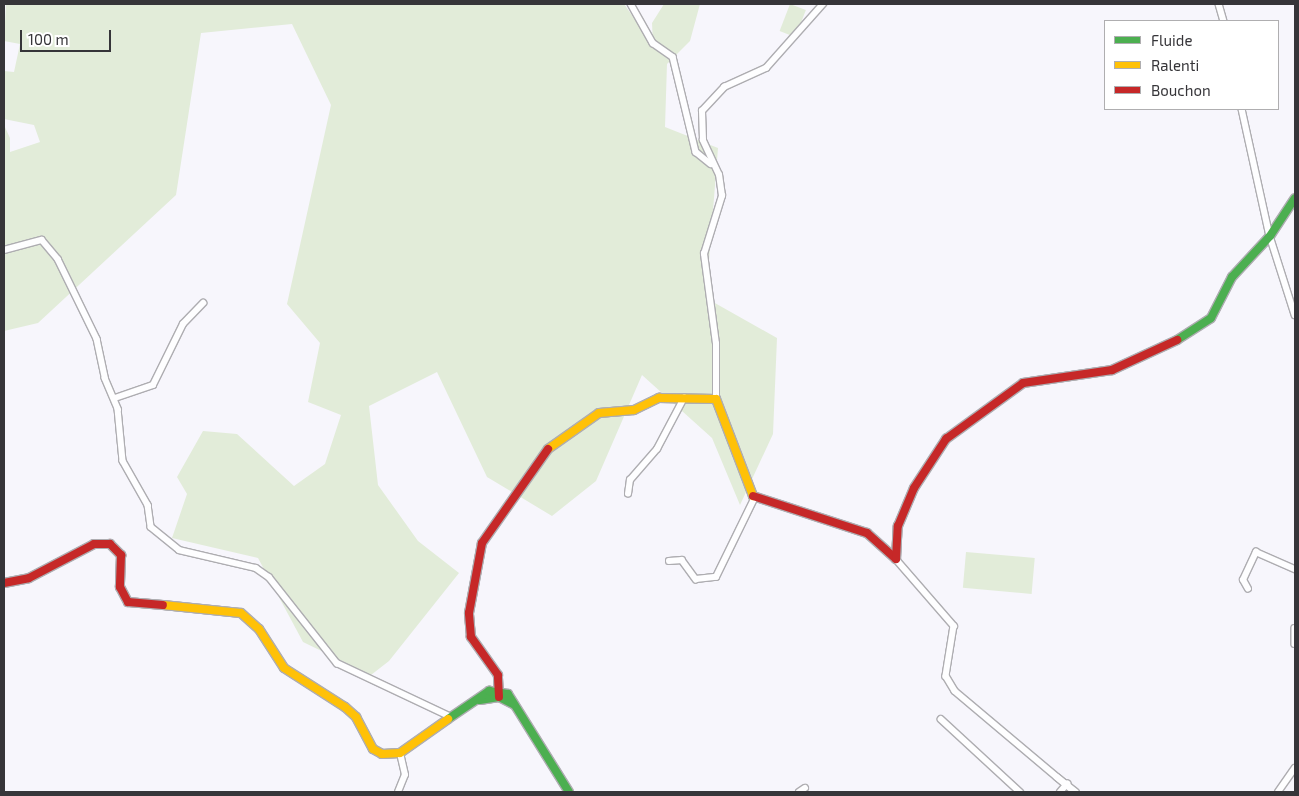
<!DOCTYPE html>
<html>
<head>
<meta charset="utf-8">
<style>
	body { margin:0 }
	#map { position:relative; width:1299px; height:796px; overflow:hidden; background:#f7f6fc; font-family:"Exo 2",sans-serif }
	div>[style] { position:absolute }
	.green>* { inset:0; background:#e2ecd9; transform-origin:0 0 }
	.roads { filter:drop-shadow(1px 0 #aeadb1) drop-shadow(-1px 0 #aeadb1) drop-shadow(0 1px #aeadb1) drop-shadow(0 -1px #aeadb1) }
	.street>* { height:5.5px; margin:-2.75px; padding:0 2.75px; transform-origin:2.75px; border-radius:2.75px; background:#fefeff }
	.fast>* { height:8px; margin:-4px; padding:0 4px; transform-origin:4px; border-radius:4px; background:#4caf50 }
	.slow>* { height:8px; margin:-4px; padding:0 4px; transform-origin:4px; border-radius:4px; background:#ffc107 }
	.jam>* { height:8px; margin:-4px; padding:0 4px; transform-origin:4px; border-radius:4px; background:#c62828 }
	span { translate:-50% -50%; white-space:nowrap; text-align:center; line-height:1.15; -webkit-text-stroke:5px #fff; paint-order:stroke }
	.frame { position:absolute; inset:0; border:5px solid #363539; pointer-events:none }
	.legend { position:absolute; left:1104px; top:20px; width:175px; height:90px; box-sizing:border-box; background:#fff; border:1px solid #afaeb0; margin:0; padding:6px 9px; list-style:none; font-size:15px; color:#363539 }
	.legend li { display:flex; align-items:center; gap:10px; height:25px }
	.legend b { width:25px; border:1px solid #afaeb0 }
	.scale { position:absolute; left:20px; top:30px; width:91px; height:22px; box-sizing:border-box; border:2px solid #363539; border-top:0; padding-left:6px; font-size:15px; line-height:18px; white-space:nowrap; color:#363539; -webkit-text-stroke:4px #fff; paint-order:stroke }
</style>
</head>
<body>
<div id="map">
	<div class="green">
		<div style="clip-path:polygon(6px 4px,624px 4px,653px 45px,652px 23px,664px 4px,700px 4px,690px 41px,667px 64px,665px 127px,718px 148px,706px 298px,777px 338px,773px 434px,740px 505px,712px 438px,642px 375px,596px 481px,552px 516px,487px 477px,437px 372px,369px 406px,378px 485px,418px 541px,459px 573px,389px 661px,371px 675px,303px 642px,258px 558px,172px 538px,187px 494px,177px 477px,203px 431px,237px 434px,294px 486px,325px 464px,341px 415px,308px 402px,320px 343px,287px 304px,331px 105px,292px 24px,201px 33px,176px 195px,38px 323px,4px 331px,4px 125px,10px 138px,10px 152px,40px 142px,34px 125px,4px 119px,4px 71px,14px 72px,20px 44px,4px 41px)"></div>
		<div style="left:790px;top:4px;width:17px;height:29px;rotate:21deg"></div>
		<div style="left:966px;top:552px;width:69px;height:36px;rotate:5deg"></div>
	</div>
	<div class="roads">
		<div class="street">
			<div style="left:631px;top:4px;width:45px;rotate:60.6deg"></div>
			<div style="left:653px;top:43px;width:24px;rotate:35deg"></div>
			<div style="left:673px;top:57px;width:98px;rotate:76.4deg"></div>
			<div style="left:696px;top:152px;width:19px;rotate:39deg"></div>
			<div style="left:1219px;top:4px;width:18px;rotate:74deg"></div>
			<div style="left:1242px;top:109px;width:130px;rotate:77.6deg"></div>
			<div style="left:1270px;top:236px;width:83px;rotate:72.4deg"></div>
			<div style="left:4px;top:250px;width:39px;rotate:-15deg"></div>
			<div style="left:42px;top:240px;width:25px;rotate:50deg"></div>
			<div style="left:58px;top:259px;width:89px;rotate:64deg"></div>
			<div style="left:97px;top:339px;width:40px;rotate:78deg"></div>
			<div style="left:105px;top:378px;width:34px;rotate:67deg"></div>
			<div style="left:118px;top:409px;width:52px;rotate:84.5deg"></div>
			<div style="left:123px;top:461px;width:51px;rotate:60.4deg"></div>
			<div style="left:148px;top:505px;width:22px;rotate:82deg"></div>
			<div style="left:151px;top:527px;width:36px;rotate:39deg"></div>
			<div style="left:179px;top:550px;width:79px;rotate:13.2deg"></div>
			<div style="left:256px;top:568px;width:16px;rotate:35deg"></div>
			<div style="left:269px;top:577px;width:110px;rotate:51.7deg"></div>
			<div style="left:337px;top:663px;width:126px;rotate:25.3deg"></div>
			<div style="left:115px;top:398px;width:40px;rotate:-18.9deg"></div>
			<div style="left:153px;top:385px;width:68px;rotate:-63.8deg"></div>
			<div style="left:183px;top:324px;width:29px;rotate:-46deg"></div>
			<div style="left:716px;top:399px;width:55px;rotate:-90deg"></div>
			<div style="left:716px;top:344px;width:91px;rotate:-97.6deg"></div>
			<div style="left:704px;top:254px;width:61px;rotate:-72.8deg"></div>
			<div style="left:722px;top:196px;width:21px;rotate:-98deg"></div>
			<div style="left:719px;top:175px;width:38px;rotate:-115deg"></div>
			<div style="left:703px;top:140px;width:29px;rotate:-92deg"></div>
			<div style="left:702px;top:111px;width:33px;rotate:-47deg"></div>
			<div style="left:724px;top:87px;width:46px;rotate:-24.3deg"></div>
			<div style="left:766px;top:68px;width:86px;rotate:-48.3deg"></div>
			<div style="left:628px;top:494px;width:14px;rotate:-82deg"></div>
			<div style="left:630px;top:480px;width:41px;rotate:-48.9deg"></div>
			<div style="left:657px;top:449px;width:58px;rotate:-62.1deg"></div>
			<div style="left:896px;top:559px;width:89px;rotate:49.1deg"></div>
			<div style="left:954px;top:626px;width:51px;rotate:99.1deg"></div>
			<div style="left:946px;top:676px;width:17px;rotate:59deg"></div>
			<div style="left:955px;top:691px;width:157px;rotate:40.1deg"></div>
			<div style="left:669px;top:561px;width:13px;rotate:-4deg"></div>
			<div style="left:682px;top:560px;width:24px;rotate:54deg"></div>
			<div style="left:696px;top:579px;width:20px;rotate:-6deg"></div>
			<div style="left:716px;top:577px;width:87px;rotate:-64deg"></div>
			<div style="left:1248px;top:589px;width:10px;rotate:-119deg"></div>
			<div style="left:1243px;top:580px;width:31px;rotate:-65deg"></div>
			<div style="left:1256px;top:552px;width:43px;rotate:23.6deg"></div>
			<div style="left:1295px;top:628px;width:16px;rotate:90deg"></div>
			<div style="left:941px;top:719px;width:108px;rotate:42.7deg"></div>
			<div style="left:1057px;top:777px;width:24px;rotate:38deg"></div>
			<div style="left:398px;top:792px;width:18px;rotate:-68deg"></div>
			<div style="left:405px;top:775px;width:23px;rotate:-103deg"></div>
			<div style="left:799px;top:792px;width:7px;rotate:-34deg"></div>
			<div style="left:1060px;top:792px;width:11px;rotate:-49deg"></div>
			<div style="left:1278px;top:792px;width:29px;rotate:-55deg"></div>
		</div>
		<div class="fast">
			<div style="left:1177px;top:340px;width:40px;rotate:-32.9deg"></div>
			<div style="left:1211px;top:318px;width:46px;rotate:-62.9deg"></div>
			<div style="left:1232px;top:277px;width:56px;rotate:-47.2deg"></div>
			<div style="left:1270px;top:236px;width:45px;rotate:-56.7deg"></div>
			<div style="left:480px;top:700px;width:19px;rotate:-9deg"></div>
			<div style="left:499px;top:697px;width:16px;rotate:27deg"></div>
			<div style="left:448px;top:719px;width:50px;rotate:-34.3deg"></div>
			<div style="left:489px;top:691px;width:19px;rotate:9deg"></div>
			<div style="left:508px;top:694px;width:115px;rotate:58.1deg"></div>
		</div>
		<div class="slow">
			<div style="left:548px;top:449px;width:62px;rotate:-35.2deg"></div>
			<div style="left:599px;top:413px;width:35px;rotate:-5deg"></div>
			<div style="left:634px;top:410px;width:28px;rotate:-26deg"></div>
			<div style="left:659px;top:398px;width:57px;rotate:1deg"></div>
			<div style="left:716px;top:399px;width:104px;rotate:69.1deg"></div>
			<div style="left:163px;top:605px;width:78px;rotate:5.9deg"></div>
			<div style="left:241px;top:613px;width:24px;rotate:42deg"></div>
			<div style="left:259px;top:629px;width:46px;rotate:57.3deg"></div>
			<div style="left:284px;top:668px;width:72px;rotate:32.6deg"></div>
			<div style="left:345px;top:707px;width:15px;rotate:42deg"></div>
			<div style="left:356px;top:717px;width:36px;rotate:62deg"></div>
			<div style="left:373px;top:749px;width:10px;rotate:29deg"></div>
			<div style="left:382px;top:754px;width:18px;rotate:-3deg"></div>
			<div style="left:400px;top:753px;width:59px;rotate:-35.3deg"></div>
		</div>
		<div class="jam">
			<div style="left:753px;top:496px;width:120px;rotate:18deg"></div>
			<div style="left:867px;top:533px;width:39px;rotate:42deg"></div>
			<div style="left:896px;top:559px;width:33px;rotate:-87deg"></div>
			<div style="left:898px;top:526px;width:41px;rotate:-67.2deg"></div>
			<div style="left:914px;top:488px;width:59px;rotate:-56.9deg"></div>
			<div style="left:946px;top:439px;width:95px;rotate:-36deg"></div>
			<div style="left:1023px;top:383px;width:90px;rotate:-8.3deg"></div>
			<div style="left:1112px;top:370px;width:72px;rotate:-24.8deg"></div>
			<div style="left:4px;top:583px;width:25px;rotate:-11deg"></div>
			<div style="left:29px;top:578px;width:73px;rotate:-27.6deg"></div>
			<div style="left:94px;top:544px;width:16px"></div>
			<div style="left:110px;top:544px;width:16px;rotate:45deg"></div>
			<div style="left:121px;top:555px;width:32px;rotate:92deg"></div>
			<div style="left:120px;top:587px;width:17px;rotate:62deg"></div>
			<div style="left:128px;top:602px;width:35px;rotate:5deg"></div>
			<div style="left:499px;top:697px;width:22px;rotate:-93deg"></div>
			<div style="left:498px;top:675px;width:47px;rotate:-125.4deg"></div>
			<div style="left:471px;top:637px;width:24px;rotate:-95deg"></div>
			<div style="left:469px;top:613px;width:71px;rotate:-79.5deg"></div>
			<div style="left:482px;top:543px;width:115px;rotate:-54.9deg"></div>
		</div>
	</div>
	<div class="frame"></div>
	<ul class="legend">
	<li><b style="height:6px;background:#4caf50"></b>Fluide</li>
	<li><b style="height:6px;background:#ffc107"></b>Ralenti</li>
	<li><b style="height:6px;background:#c62828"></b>Bouchon</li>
	</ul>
	<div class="scale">100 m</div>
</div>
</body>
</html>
